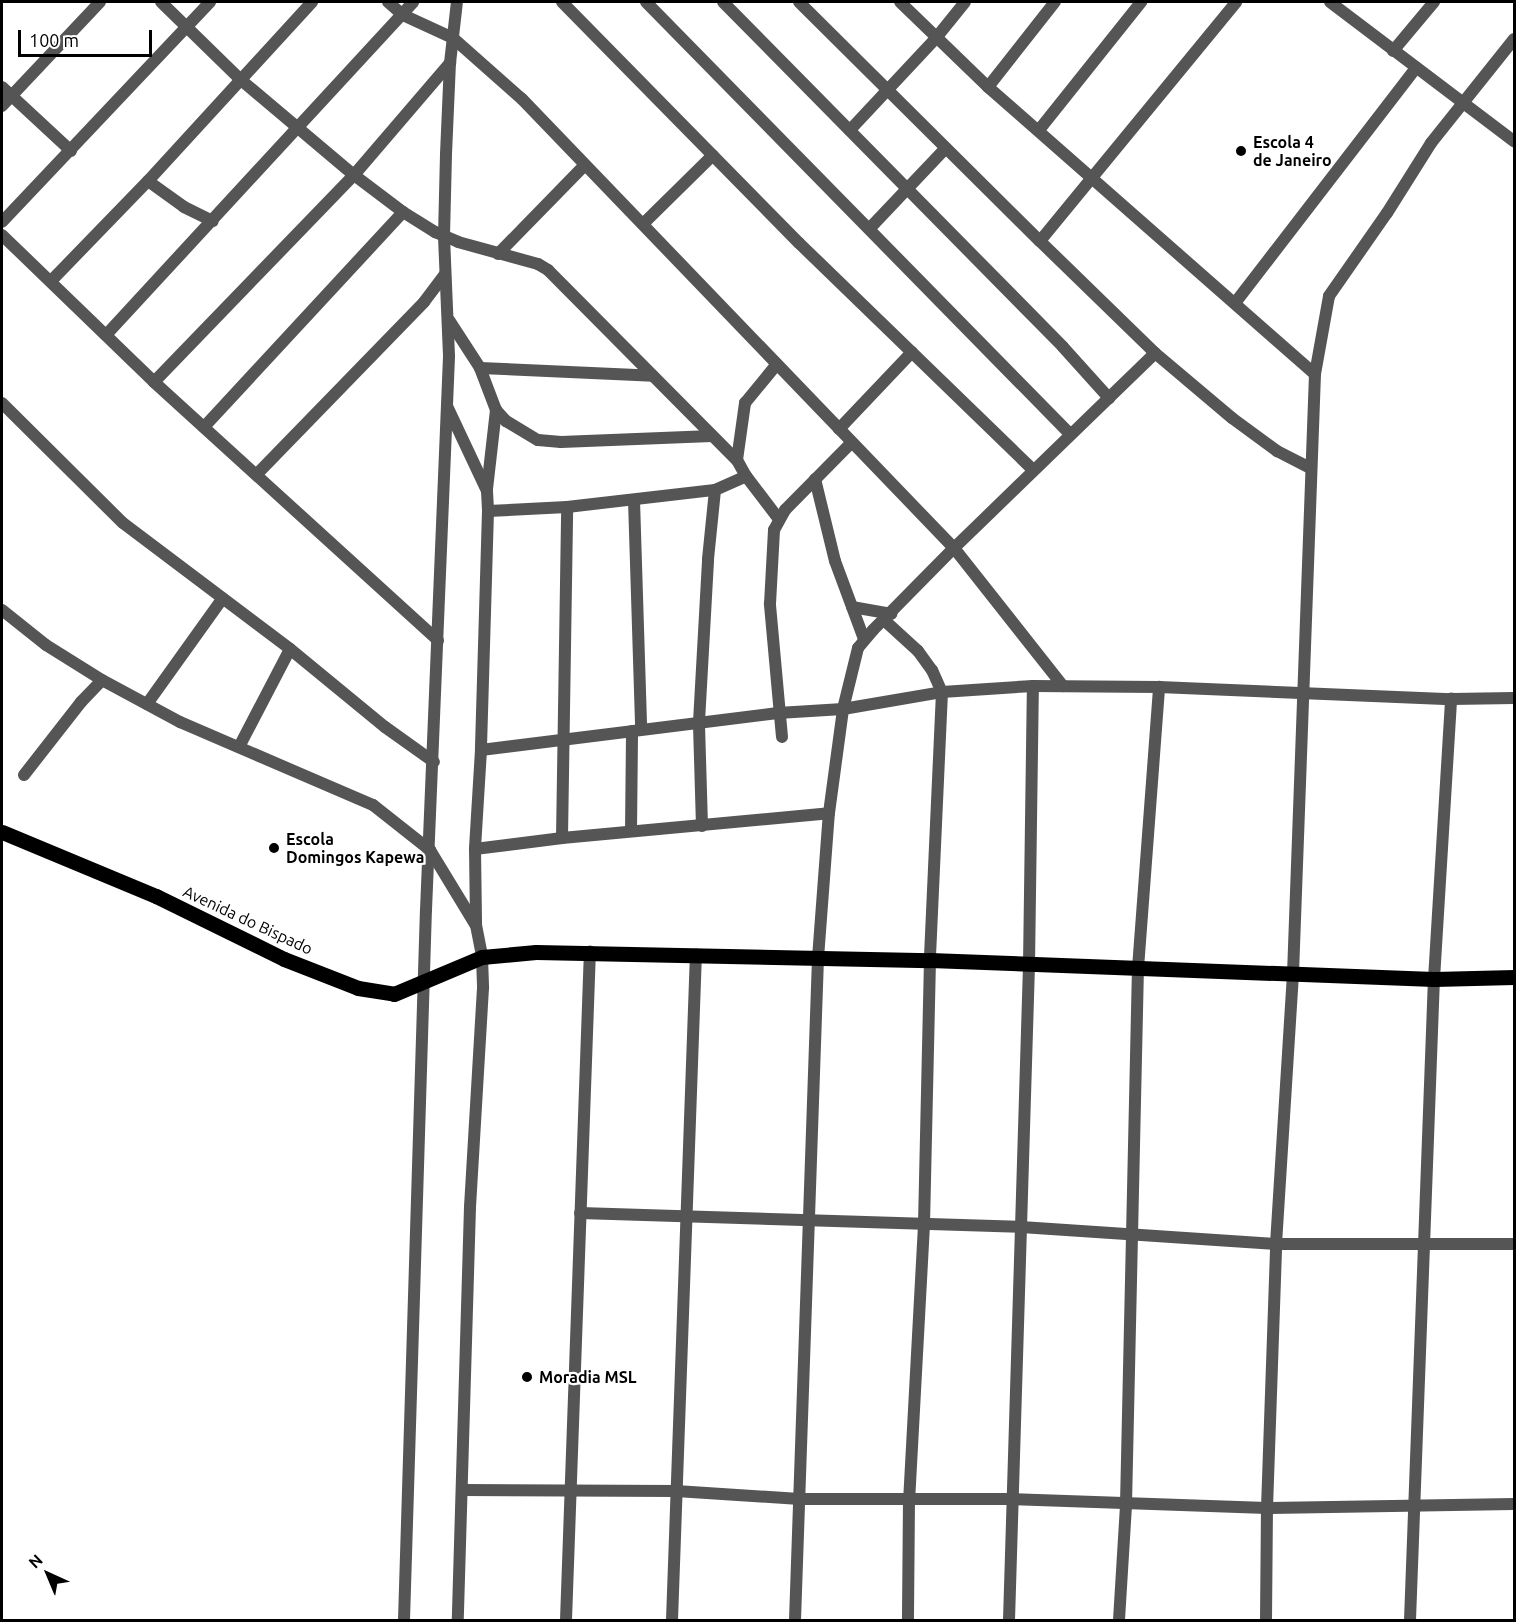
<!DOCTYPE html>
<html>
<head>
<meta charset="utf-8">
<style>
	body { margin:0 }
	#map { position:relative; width:1516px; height:1622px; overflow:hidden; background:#fff; font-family:Ubuntu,sans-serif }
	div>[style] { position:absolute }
	.minor>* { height:12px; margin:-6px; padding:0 6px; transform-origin:6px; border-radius:6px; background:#555 }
	.major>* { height:15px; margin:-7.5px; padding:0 7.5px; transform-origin:7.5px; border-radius:7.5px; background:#000 }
	.dots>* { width:16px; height:16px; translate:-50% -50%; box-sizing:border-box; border:3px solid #fff; border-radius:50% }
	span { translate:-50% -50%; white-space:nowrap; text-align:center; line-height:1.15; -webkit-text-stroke:4.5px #fff; paint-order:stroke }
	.poi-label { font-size:16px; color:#000; font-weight:700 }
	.left { translate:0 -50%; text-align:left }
	.street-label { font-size:16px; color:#000 }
	.frame { position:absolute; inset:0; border:3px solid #000; pointer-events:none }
	.north { position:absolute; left:18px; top:1544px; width:60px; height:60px; -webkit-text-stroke:4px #fff; paint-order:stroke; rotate:316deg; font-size:16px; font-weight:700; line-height:24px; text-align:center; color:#000 }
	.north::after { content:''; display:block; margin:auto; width:21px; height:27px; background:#000; clip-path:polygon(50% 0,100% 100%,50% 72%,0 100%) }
	.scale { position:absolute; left:18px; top:30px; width:134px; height:27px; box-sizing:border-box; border:3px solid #000; border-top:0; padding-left:8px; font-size:18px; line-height:21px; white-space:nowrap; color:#000; -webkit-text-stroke:4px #fff; paint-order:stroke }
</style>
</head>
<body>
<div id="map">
	<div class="minor">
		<div style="left:161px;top:2px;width:112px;rotate:44.3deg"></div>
		<div style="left:241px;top:80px;width:148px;rotate:40.1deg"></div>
		<div style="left:354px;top:175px;width:61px;rotate:37.1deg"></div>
		<div style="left:403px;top:212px;width:38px;rotate:32deg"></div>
		<div style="left:435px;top:232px;width:25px;rotate:23deg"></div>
		<div style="left:458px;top:242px;width:83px;rotate:15.4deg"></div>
		<div style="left:538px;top:264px;width:12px;rotate:31deg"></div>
		<div style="left:548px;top:270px;width:268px;rotate:45.2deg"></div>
		<div style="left:737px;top:460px;width:18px;rotate:61deg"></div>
		<div style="left:746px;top:476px;width:53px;rotate:52.7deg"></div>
		<div style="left:388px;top:2px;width:20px;rotate:41deg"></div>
		<div style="left:403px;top:15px;width:55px;rotate:24.7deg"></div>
		<div style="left:453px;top:38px;width:92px;rotate:41.5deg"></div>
		<div style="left:522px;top:99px;width:623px;rotate:46.11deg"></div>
		<div style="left:954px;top:548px;width:280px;rotate:-44.1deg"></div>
		<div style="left:1155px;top:353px;width:161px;rotate:-135.8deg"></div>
		<div style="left:1040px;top:241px;width:309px;rotate:-50.6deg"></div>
		<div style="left:562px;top:2px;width:338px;rotate:45.5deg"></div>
		<div style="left:799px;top:243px;width:326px;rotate:44.1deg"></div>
		<div style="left:646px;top:2px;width:605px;rotate:45.54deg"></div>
		<div style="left:723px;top:2px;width:484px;rotate:45.4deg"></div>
		<div style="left:1063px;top:347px;width:69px;rotate:48deg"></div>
		<div style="left:799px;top:2px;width:339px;rotate:44.8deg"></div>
		<div style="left:900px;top:2px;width:122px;rotate:44deg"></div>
		<div style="left:988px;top:87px;width:435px;rotate:41.3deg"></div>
		<div style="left:1330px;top:2px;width:231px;rotate:37.1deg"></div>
		<div style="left:1393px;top:51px;width:64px;rotate:-50.1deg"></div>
		<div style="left:2px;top:87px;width:94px;rotate:42.8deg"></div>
		<div style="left:988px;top:87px;width:108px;rotate:-51.8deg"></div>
		<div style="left:2px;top:106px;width:143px;rotate:-46.7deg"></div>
		<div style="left:850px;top:130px;width:126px;rotate:-46.9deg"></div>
		<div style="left:936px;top:38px;width:46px;rotate:-51.1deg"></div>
		<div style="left:1039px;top:130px;width:164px;rotate:-51.4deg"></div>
		<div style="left:148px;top:181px;width:44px;rotate:35.8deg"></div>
		<div style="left:184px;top:207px;width:32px;rotate:26deg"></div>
		<div style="left:2px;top:222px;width:303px;rotate:-46.6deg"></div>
		<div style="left:643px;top:224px;width:98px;rotate:-44.6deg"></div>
		<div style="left:870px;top:228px;width:110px;rotate:-46.5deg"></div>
		<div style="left:2px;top:235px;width:211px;rotate:44deg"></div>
		<div style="left:154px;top:382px;width:384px;rotate:42.3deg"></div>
		<div style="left:498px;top:254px;width:124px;rotate:-45.7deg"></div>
		<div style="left:51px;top:281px;width:139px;rotate:-45.9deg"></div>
		<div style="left:148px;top:181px;width:243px;rotate:-47.5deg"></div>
		<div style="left:1235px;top:303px;width:297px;rotate:-52.4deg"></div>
		<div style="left:449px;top:320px;width:57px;rotate:57.1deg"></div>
		<div style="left:480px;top:368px;width:45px;rotate:69.1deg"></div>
		<div style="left:496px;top:410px;width:15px;rotate:48deg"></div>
		<div style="left:506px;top:421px;width:37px;rotate:31deg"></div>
		<div style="left:538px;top:440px;width:23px;rotate:5deg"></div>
		<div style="left:561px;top:442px;width:151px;rotate:-2.3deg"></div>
		<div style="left:106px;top:335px;width:453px;rotate:-47.3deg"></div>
		<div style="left:1155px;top:353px;width:101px;rotate:40.2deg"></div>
		<div style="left:1232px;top:418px;width:56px;rotate:36.3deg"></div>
		<div style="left:1277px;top:451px;width:37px;rotate:27deg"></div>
		<div style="left:480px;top:368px;width:173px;rotate:2.6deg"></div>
		<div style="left:154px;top:382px;width:288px;rotate:-46deg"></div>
		<div style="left:354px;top:175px;width:148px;rotate:-49.4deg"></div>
		<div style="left:2px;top:403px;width:170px;rotate:44.8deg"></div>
		<div style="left:123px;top:523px;width:209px;rotate:37deg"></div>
		<div style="left:290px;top:649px;width:123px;rotate:39.4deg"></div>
		<div style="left:385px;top:727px;width:60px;rotate:35.5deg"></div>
		<div style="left:447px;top:406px;width:94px;rotate:64.8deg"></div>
		<div style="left:487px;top:491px;width:20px;rotate:87deg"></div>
		<div style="left:488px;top:511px;width:239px;rotate:91.7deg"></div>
		<div style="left:481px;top:750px;width:99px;rotate:93.5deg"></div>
		<div style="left:475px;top:849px;width:76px;rotate:89.2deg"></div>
		<div style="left:476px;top:925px;width:33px;rotate:79deg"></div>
		<div style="left:482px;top:957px;width:31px;rotate:88deg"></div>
		<div style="left:483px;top:988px;width:219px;rotate:93.4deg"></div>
		<div style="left:470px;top:1207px;width:413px;rotate:91.7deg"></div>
		<div style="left:204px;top:427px;width:293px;rotate:-47.2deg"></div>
		<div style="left:839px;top:429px;width:106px;rotate:-46.5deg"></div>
		<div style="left:737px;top:460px;width:58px;rotate:-82deg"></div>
		<div style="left:745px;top:403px;width:50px;rotate:-50.6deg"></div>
		<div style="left:257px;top:474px;width:240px;rotate:-45.8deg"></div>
		<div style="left:424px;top:302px;width:35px;rotate:-53deg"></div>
		<div style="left:815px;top:479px;width:84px;rotate:76.3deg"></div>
		<div style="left:835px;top:561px;width:83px;rotate:69.6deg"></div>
		<div style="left:487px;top:489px;width:80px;rotate:-83.5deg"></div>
		<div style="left:634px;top:500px;width:229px;rotate:88.2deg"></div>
		<div style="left:488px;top:511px;width:79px;rotate:-2.9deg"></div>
		<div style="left:567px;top:507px;width:149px;rotate:-6.6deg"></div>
		<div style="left:715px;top:490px;width:34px;rotate:-24deg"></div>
		<div style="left:852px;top:607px;width:40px;rotate:10deg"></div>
		<div style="left:2px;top:610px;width:56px;rotate:38.5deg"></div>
		<div style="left:46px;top:645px;width:66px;rotate:32deg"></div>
		<div style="left:102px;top:680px;width:89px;rotate:28.3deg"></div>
		<div style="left:180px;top:722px;width:210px;rotate:23.3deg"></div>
		<div style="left:373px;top:805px;width:73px;rotate:38.3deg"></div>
		<div style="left:430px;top:850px;width:87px;rotate:58.7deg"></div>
		<div style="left:884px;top:620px;width:46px;rotate:42.4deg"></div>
		<div style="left:918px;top:651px;width:24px;rotate:54deg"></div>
		<div style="left:932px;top:670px;width:24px;rotate:66deg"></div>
		<div style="left:942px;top:692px;width:268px;rotate:92.6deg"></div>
		<div style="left:930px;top:960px;width:265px;rotate:91.3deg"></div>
		<div style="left:924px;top:1225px;width:275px;rotate:93.1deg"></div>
		<div style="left:909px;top:1500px;width:120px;rotate:90.5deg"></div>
		<div style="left:147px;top:704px;width:130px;rotate:-54.4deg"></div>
		<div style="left:782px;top:737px;width:134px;rotate:-95.2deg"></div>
		<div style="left:770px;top:604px;width:74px;rotate:-86.9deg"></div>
		<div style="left:774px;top:530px;width:23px;rotate:-61deg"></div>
		<div style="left:785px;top:510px;width:95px;rotate:-45.4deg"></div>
		<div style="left:239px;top:747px;width:110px;rotate:-62.5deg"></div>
		<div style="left:481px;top:750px;width:299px;rotate:-7.1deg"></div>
		<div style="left:778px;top:713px;width:65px;rotate:-3.5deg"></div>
		<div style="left:843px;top:709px;width:100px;rotate:-9.7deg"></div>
		<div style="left:942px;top:692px;width:91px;rotate:-3.8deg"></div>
		<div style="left:1033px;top:686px;width:126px;rotate:0.5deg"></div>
		<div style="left:1159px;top:687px;width:292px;rotate:2.4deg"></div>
		<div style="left:1451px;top:699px;width:63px;rotate:-0.9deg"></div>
		<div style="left:24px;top:775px;width:93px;rotate:-52deg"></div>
		<div style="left:81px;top:702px;width:30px;rotate:-46deg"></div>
		<div style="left:702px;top:826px;width:104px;rotate:-91.7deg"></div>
		<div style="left:699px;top:722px;width:163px;rotate:-86.8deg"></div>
		<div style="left:708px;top:559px;width:69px;rotate:-84.2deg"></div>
		<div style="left:631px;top:831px;width:100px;rotate:-89.4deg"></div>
		<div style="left:562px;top:838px;width:331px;rotate:-89.1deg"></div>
		<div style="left:475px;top:849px;width:88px;rotate:-7.2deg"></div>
		<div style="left:562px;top:838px;width:268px;rotate:-5.3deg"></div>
		<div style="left:580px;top:1213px;width:441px;rotate:1.8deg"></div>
		<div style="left:1021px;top:1227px;width:256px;rotate:3.8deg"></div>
		<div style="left:1276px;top:1244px;width:238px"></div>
		<div style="left:463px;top:1490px;width:213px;rotate:0.3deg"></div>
		<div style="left:676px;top:1491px;width:124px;rotate:3.7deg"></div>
		<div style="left:800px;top:1499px;width:212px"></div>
		<div style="left:1012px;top:1499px;width:255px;rotate:2deg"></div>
		<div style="left:1267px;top:1508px;width:247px;rotate:-0.9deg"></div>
		<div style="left:404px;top:1620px;width:710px;rotate:-88.23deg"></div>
		<div style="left:426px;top:910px;width:554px;rotate:-87.62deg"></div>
		<div style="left:449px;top:356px;width:120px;rotate:-92.4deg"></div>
		<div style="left:444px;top:236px;width:82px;rotate:-88.6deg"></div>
		<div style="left:446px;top:154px;width:91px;rotate:-87.5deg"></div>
		<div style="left:450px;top:63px;width:61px;rotate:-83.5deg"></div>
		<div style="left:566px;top:1620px;width:669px;rotate:-87.95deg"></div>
		<div style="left:672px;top:1620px;width:666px;rotate:-87.94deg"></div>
		<div style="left:795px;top:1620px;width:662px;rotate:-88.01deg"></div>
		<div style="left:818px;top:958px;width:145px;rotate:-85.7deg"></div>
		<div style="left:829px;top:813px;width:105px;rotate:-82.3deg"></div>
		<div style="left:843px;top:709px;width:63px;rotate:-76.2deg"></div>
		<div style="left:858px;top:648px;width:23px;rotate:-50deg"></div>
		<div style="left:873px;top:630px;width:115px;rotate:-45.4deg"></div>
		<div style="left:954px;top:548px;width:176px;rotate:51.7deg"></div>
		<div style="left:1009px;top:1620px;width:655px;rotate:-88.25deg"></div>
		<div style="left:1029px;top:965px;width:279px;rotate:-89.2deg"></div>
		<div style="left:1119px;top:1620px;width:116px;rotate:-86.5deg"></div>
		<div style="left:1126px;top:1504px;width:536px;rotate:-88.72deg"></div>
		<div style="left:1138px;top:968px;width:282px;rotate:-85.7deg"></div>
		<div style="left:1266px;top:1620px;width:112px;rotate:-89.5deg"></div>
		<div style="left:1267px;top:1508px;width:264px;rotate:-88deg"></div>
		<div style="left:1276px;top:1244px;width:271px;rotate:-86.4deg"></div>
		<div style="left:1293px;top:974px;width:600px;rotate:-87.9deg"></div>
		<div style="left:1315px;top:374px;width:79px;rotate:-79.8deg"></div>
		<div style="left:1329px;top:296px;width:101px;rotate:-55.1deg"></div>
		<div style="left:1387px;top:213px;width:83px;rotate:-57.8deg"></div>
		<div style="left:1431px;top:143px;width:133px;rotate:-51.4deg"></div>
		<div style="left:1410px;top:1620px;width:641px;rotate:-87.86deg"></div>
		<div style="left:1434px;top:979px;width:281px;rotate:-86.5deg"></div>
	</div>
	<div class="major">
		<div style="left:2px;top:832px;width:167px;rotate:22.6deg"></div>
		<div style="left:156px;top:896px;width:143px;rotate:26.2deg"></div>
		<div style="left:284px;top:959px;width:79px;rotate:21.4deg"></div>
		<div style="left:358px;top:988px;width:36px;rotate:9deg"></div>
		<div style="left:394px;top:994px;width:95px;rotate:-22.8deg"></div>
		<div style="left:482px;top:957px;width:54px;rotate:-5.3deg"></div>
		<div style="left:536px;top:952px;width:394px;rotate:1.2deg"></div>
		<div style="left:930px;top:960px;width:504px;rotate:2.16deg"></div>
		<div style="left:1434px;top:979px;width:80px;rotate:-1.4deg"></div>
	</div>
	<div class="dots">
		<div style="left:1241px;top:151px;background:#000"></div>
		<div style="left:274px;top:848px;background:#000"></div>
		<div style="left:527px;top:1377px;background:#000"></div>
	</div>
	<div class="poi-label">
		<span class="left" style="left:1253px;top:151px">Escola 4<br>de Janeiro</span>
		<span class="left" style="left:286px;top:848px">Escola<br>Domingos Kapewa</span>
		<span class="left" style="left:539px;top:1377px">Moradia MSL</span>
	</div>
	<div class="street-label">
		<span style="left:248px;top:920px;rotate:25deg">Avenida do Bispado</span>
	</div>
	<div class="frame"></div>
	<div class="north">N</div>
	<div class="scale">100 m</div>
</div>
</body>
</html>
